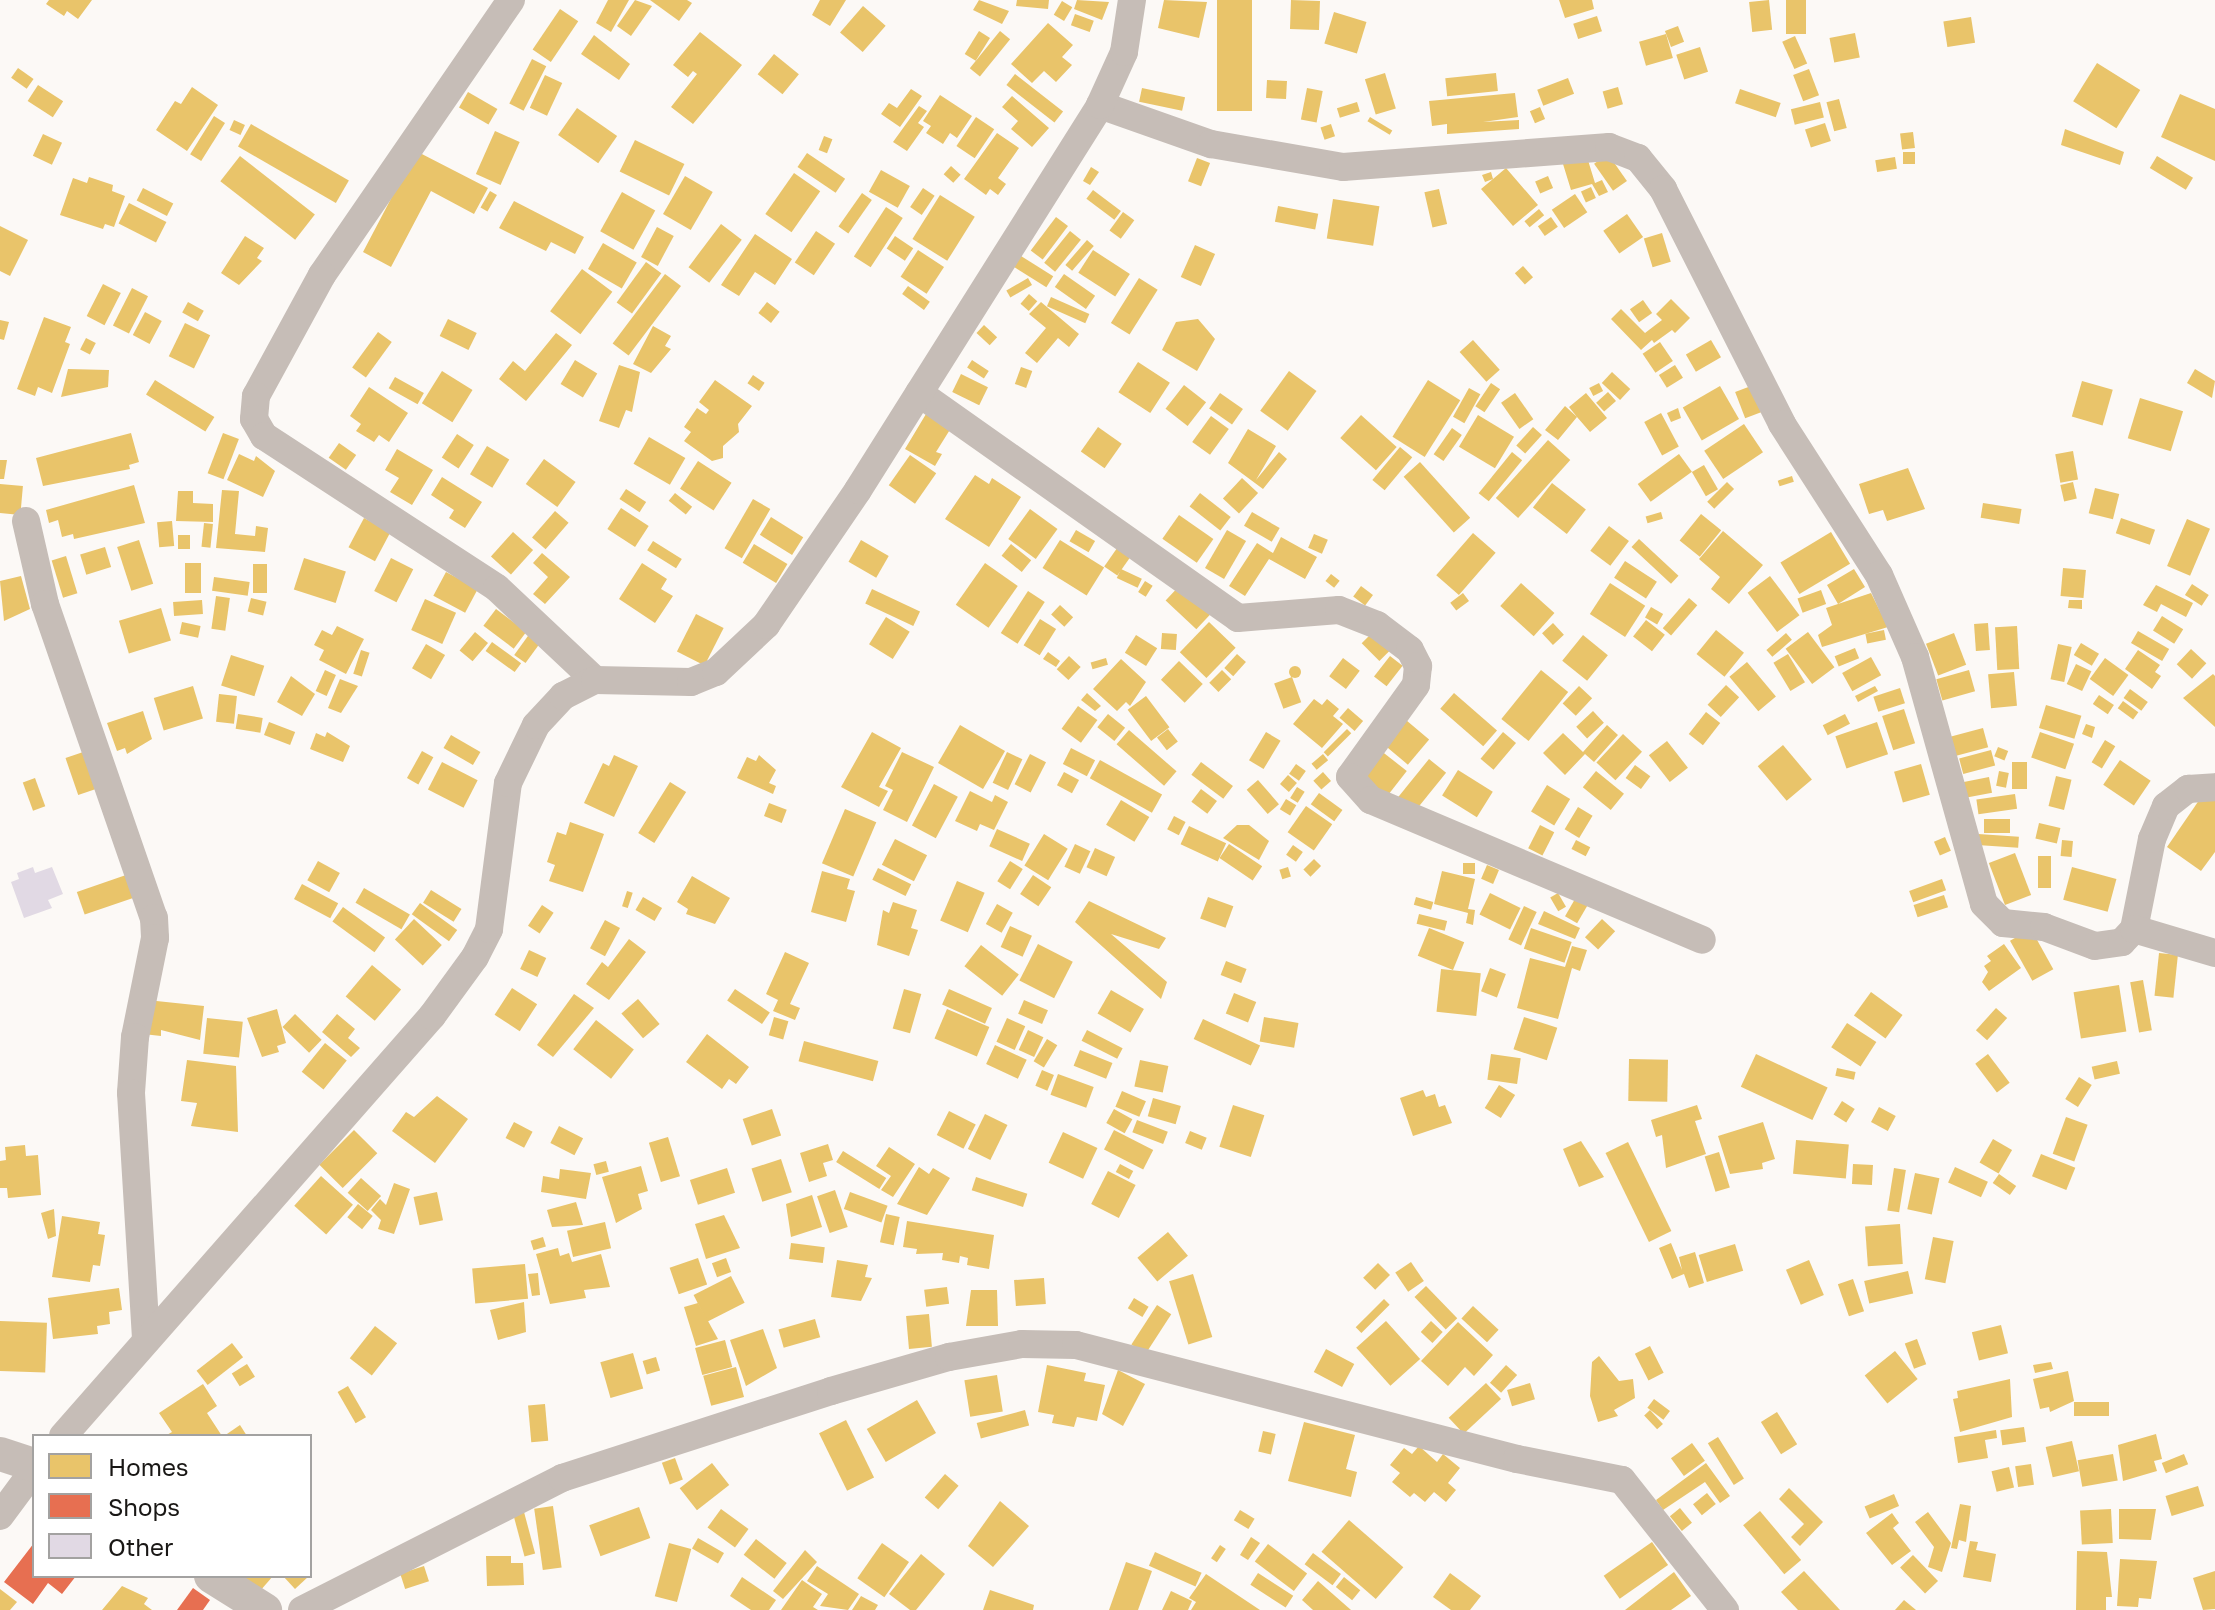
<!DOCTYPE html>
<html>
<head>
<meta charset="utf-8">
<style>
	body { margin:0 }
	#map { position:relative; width:2215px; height:1610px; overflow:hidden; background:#fcf9f6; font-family:"Golos Text",sans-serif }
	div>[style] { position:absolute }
	.homes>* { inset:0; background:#e9c46a; transform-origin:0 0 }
	.round { border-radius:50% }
	.shops>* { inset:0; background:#e76f51 }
	.building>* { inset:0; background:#e1d9e4 }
	.minor>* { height:28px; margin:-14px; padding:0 14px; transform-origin:14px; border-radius:14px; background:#c6bdb7 }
	.tertiary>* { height:34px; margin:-17px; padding:0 17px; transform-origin:17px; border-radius:17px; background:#c6bdb7 }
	span { translate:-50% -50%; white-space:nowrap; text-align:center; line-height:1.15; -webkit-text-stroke:8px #fff; paint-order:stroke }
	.legend { position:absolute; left:32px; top:1434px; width:280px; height:144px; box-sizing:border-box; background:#fff; border:2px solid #a3a2a1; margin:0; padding:10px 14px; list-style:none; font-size:24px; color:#191715 }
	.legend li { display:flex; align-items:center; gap:16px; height:40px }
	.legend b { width:40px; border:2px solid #a3a2a1 }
</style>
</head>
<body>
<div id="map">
	<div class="homes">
		<div style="clip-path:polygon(49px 0,92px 0,78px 19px,67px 11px,64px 16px,46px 4px)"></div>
		<div style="clip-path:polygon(608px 0,629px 0,611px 32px,596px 23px)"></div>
		<div style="clip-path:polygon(635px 0,652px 6px,631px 36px,617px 26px)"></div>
		<div style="clip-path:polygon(650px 0,687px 0,692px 3px,679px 21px)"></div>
		<div style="clip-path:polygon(820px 0,846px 0,830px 26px,812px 15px)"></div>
		<div style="clip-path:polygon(979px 0,1009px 11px,1002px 24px,973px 10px)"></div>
		<div style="clip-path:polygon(1017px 0,1049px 0,1048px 9px,1016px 6px)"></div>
		<div style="clip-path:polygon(1077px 0,1109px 2px,1102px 20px,1074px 9px)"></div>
		<div style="clip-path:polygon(1164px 0,1207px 2px,1199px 38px,1158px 28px)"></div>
		<div style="left:1217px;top:0;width:35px;height:111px"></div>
		<div style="left:1291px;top:0;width:29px;height:29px;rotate:2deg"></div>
		<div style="clip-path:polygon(1559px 0,1592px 0,1594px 9px,1565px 18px)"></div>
		<div style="left:1769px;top:0;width:30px;height:20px;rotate:84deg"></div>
		<div style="left:1786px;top:0;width:20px;height:34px"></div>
		<div style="left:1062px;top:1px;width:12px;height:16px;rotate:31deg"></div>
		<div style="left:863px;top:6px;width:30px;height:35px;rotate:41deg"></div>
		<div style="left:560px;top:9px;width:22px;height:49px;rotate:34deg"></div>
		<div style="left:1334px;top:12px;width:34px;height:33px;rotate:17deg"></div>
		<div style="left:1075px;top:14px;width:20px;height:12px;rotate:20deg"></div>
		<div style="left:1597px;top:16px;width:16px;height:25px;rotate:72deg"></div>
		<div style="left:1971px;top:17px;width:26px;height:28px;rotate:81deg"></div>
		<div style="clip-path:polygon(1048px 23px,1073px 45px,1062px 57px,1072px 65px,1056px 82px,1044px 71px,1032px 83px,1011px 64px)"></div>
		<div style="left:1678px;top:26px;width:17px;height:14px;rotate:69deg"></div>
		<div style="left:979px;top:31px;width:13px;height:27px;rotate:32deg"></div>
		<div style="left:1000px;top:31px;width:13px;height:48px;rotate:39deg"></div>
		<div style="clip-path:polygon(700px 32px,742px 65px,693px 124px,671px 107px,697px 74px,693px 71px,688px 77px,673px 65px)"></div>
		<div style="left:1855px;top:33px;width:25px;height:26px;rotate:79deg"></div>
		<div style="left:1666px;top:34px;width:25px;height:28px;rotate:74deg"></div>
		<div style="clip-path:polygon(594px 35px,630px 64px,619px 80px,581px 54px)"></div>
		<div style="left:1795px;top:36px;width:30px;height:14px;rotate:66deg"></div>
		<div style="left:1700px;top:47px;width:26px;height:25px;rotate:72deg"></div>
		<div style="left:774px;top:54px;width:32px;height:26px;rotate:39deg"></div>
		<div style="left:532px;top:59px;width:16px;height:50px;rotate:27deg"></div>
		<div style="left:2097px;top:63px;width:51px;height:45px;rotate:32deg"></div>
		<div style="left:18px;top:68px;width:19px;height:12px;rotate:35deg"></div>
		<div style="left:1809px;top:69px;width:28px;height:17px;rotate:69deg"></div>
		<div style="left:1385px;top:73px;width:37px;height:21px;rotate:73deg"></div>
		<div style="left:1496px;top:73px;width:18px;height:51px;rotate:84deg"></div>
		<div style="left:1015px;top:74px;width:61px;height:14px;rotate:38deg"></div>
		<div style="left:545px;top:75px;width:19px;height:36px;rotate:25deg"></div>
		<div style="left:1568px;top:78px;width:17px;height:33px;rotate:69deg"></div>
		<div style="left:1267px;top:80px;width:20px;height:18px;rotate:3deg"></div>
		<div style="left:38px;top:85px;width:30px;height:19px;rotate:33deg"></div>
		<div style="clip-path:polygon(192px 87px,218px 105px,187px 151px,156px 130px,175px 101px,181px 104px)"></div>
		<div style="left:1618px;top:87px;width:18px;height:16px;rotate:74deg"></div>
		<div style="left:1142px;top:88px;width:44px;height:14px;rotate:12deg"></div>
		<div style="left:1307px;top:88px;width:16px;height:32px;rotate:11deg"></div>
		<div style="clip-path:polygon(911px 89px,922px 96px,900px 127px,881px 114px,889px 103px,897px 108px)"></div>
		<div style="left:1740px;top:89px;width:43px;height:15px;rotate:19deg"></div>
		<div style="left:468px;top:92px;width:34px;height:18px;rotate:30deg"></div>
		<div style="clip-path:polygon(1515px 93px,1518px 117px,1483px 122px,1519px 120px,1519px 129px,1447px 134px,1447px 124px,1432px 126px,1429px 101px)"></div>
		<div style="clip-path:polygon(2180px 94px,2215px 109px,2215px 161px,2161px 137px)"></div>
		<div style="clip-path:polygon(940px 95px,972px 116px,957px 138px,950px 133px,943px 144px,926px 133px,931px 126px,923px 121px)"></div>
		<div style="clip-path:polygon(1012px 96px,1049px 128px,1032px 147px,1011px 129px,1018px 121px,1002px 107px)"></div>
		<div style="left:1839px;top:99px;width:30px;height:13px;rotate:75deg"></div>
		<div style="left:1357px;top:102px;width:10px;height:21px;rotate:73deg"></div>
		<div style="left:1820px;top:102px;width:16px;height:30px;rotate:76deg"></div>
		<div style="clip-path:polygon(919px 106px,927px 111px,918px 123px,924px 127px,907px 151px,893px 142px)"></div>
		<div style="left:1540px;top:107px;width:13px;height:11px;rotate:67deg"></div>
		<div style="left:577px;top:108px;width:49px;height:33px;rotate:35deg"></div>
		<div style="left:214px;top:116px;width:13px;height:45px;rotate:32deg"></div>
		<div style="left:976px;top:117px;width:22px;height:35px;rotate:34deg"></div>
		<div style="left:1370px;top:117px;width:26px;height:5px;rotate:31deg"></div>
		<div style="left:234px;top:120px;width:12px;height:11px;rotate:24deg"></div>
		<div style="left:1825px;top:123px;width:19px;height:21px;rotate:72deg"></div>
		<div style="left:251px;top:124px;width:113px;height:26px;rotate:30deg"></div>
		<div style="left:1331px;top:124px;width:13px;height:11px;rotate:72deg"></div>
		<div style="clip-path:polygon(2065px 129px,2124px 152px,2120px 165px,2061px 145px)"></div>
		<div style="left:495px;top:131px;width:27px;height:47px;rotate:24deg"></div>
		<div style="left:1913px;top:132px;width:16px;height:13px;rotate:83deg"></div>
		<div style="clip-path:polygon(997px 133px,1019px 148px,998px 178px,1006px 184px,998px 195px,990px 189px,986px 195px,964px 179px)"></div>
		<div style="left:43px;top:134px;width:21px;height:24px;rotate:25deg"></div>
		<div style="left:824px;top:136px;width:9px;height:15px;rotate:21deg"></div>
		<div style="left:635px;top:140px;width:55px;height:35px;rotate:26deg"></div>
		<div style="clip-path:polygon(416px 151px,488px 188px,474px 214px,431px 191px,391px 267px,363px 252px)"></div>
		<div style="left:1915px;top:152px;width:12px;height:12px;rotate:90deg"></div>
		<div style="left:807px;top:153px;width:46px;height:17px;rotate:34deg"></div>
		<div style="left:1608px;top:154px;width:33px;height:17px;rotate:55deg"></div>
		<div style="left:240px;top:156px;width:95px;height:32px;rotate:38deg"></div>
		<div style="left:2157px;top:156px;width:42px;height:14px;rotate:31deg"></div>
		<div style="clip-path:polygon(1587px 157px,1595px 183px,1602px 180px,1608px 192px,1599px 196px,1592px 184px,1571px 190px,1563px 164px)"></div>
		<div style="left:1895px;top:157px;width:12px;height:20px;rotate:81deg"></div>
		<div style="left:1197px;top:158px;width:14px;height:25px;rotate:21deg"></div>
		<div style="left:951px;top:166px;width:13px;height:11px;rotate:42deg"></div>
		<div style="clip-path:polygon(1091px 167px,1099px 172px,1090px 185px,1083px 181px)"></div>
		<div style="clip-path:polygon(1506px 168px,1538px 205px,1513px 226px,1481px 189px,1493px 179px,1485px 182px,1482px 175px,1491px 172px,1493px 179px)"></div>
		<div style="left:881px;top:170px;width:33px;height:25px;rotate:29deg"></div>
		<div style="left:794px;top:173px;width:32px;height:50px;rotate:35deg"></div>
		<div style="left:685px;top:176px;width:32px;height:44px;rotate:30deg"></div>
		<div style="left:1548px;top:176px;width:13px;height:14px;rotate:67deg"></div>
		<div style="clip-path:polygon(89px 177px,113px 185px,112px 191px,125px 196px,114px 227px,105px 224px,103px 229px,60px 215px,73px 178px,87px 183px)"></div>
		<div style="left:1591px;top:187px;width:12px;height:11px;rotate:66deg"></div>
		<div style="left:143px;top:188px;width:34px;height:14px;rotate:27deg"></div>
		<div style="left:923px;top:188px;width:14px;height:23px;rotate:34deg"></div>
		<div style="left:1439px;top:189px;width:36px;height:15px;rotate:77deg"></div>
		<div style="left:1093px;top:190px;width:35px;height:11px;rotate:37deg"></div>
		<div style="left:490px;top:191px;width:8px;height:19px;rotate:30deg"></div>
		<div style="left:622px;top:192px;width:38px;height:45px;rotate:29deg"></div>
		<div style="left:862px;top:193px;width:12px;height:41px;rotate:35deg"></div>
		<div style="left:1575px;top:194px;width:22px;height:28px;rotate:56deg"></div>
		<div style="left:940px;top:195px;width:41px;height:52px;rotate:32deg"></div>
		<div style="left:1333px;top:199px;width:47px;height:40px;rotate:9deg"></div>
		<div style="clip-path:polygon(514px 201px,584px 237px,575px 254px,551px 242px,546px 251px,499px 228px)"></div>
		<div style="left:129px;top:203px;width:42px;height:23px;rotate:27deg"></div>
		<div style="left:1278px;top:206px;width:41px;height:16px;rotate:11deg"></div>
		<div style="left:886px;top:207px;width:20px;height:59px;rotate:33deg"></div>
		<div style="left:1539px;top:209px;width:8px;height:19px;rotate:50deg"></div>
		<div style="left:1123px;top:212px;width:14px;height:23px;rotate:36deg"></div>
		<div style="left:1627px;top:214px;width:28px;height:29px;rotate:55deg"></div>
		<div style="left:1056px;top:217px;width:15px;height:42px;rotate:37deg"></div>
		<div style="left:1551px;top:217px;width:12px;height:16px;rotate:55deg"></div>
		<div style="left:721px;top:224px;width:26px;height:54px;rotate:37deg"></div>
		<div style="clip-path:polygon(0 226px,28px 240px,10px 276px,0 271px)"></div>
		<div style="left:657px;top:227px;width:19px;height:34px;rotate:28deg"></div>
		<div style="left:816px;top:231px;width:23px;height:38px;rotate:34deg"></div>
		<div style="left:1070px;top:231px;width:14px;height:41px;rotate:39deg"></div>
		<div style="left:1662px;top:233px;width:30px;height:19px;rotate:73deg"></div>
		<div style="clip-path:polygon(755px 234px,792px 259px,775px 285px,755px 272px,739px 296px,721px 285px)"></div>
		<div style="clip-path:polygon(245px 236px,264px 248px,257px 258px,262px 261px,239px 285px,221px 273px)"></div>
		<div style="left:895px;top:236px;width:22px;height:15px;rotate:34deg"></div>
		<div style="left:1087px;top:240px;width:9px;height:33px;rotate:41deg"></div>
		<div style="left:603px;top:243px;width:39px;height:30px;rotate:30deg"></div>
		<div style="left:1195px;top:245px;width:22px;height:35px;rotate:24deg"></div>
		<div style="left:918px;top:250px;width:31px;height:32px;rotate:33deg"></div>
		<div style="left:1093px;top:250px;width:44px;height:27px;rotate:33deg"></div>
		<div style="left:1021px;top:256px;width:38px;height:13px;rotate:32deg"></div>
		<div style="left:646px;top:262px;width:19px;height:50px;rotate:36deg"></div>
		<div style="left:1523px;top:266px;width:15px;height:11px;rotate:48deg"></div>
		<div style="left:582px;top:269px;width:38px;height:53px;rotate:37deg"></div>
		<div style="left:665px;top:274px;width:20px;height:87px;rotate:37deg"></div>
		<div style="left:1064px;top:274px;width:38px;height:16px;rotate:35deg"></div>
		<div style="left:1028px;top:278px;width:8px;height:25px;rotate:60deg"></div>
		<div style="left:1139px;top:278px;width:22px;height:53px;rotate:32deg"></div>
		<div style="left:103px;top:284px;width:20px;height:36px;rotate:27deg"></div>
		<div style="left:908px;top:286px;width:27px;height:10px;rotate:36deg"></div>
		<div style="left:132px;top:288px;width:18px;height:42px;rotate:27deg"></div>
		<div style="left:1029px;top:294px;width:11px;height:13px;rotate:41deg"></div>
		<div style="left:1051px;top:297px;width:42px;height:10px;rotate:24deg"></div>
		<div style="clip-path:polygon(1671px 299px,1690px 318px,1675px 333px,1672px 330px,1654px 343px,1652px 340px,1641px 350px,1611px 319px,1621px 309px,1645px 333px,1662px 320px,1656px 314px)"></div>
		<div style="left:1643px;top:300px;width:16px;height:16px;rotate:55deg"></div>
		<div style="left:188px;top:302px;width:18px;height:12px;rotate:29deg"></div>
		<div style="left:767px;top:302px;width:16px;height:14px;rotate:38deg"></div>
		<div style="clip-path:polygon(1041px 302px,1079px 334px,1069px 347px,1058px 338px,1037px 363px,1025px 353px,1046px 328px,1029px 314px)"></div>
		<div style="left:145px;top:312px;width:19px;height:26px;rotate:28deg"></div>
		<div style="clip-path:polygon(44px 317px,71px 327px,65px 342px,70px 344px,52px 393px,38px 387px,35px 396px,17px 389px)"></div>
		<div style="left:448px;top:319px;width:32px;height:19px;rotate:26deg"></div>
		<div style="clip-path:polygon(1198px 319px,1215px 339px,1197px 371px,1162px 350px,1176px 322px)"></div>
		<div style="clip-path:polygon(0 320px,9px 322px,4px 340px,0 339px)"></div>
		<div style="left:185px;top:323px;width:28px;height:37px;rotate:26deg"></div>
		<div style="left:984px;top:325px;width:18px;height:11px;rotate:43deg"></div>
		<div style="clip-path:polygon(653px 326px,671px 336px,665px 346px,671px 349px,651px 373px,633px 364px)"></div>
		<div style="left:378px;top:332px;width:17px;height:44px;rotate:36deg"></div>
		<div style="clip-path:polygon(556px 333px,572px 345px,526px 401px,499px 379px,513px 361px,525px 371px)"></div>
		<div style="left:86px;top:338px;width:11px;height:13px;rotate:27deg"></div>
		<div style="left:1473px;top:340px;width:40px;height:18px;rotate:48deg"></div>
		<div style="left:1711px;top:340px;width:20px;height:29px;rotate:60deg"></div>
		<div style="left:1660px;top:342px;width:23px;height:21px;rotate:56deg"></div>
		<div style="left:575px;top:360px;width:26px;height:28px;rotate:31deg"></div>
		<div style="left:972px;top:360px;width:20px;height:9px;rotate:33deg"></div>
		<div style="left:1138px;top:362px;width:38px;height:36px;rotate:33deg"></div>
		<div style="clip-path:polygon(619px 365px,640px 372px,632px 412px,626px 410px,619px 428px,599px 421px)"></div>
		<div style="left:1675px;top:365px;width:15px;height:19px;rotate:58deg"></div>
		<div style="left:1021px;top:367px;width:12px;height:18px;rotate:20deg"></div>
		<div style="clip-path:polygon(68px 369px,109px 370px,108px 387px,61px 397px)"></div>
		<div style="clip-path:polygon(2195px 369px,2215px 381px,2212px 398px,2187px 383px)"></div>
		<div style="left:442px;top:371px;width:36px;height:38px;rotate:32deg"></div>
		<div style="left:1289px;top:371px;width:34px;height:49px;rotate:36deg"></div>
		<div style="left:1612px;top:372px;width:25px;height:15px;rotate:43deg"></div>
		<div style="left:961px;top:374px;width:30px;height:20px;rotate:26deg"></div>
		<div style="left:753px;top:375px;width:14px;height:10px;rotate:34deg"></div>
		<div style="left:395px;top:377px;width:33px;height:13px;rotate:29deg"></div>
		<div style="left:155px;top:380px;width:70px;height:17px;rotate:32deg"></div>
		<div style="clip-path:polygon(715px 380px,752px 406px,738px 424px,739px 432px,723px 446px,723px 458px,712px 461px,684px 441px,691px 432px,684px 427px,697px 408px,706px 414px,709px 410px,699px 402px)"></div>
		<div style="left:1428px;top:380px;width:38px;height:67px;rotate:32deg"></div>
		<div style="left:2082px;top:381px;width:32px;height:37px;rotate:16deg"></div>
		<div style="left:1491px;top:383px;width:11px;height:28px;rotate:34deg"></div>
		<div style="left:1599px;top:383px;width:9px;height:11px;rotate:63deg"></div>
		<div style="left:1184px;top:385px;width:28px;height:30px;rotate:38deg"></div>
		<div style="left:1720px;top:386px;width:38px;height:43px;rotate:60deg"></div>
		<div style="left:1751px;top:386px;width:28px;height:17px;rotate:69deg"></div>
		<div style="clip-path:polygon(369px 387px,408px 413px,389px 442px,379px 435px,374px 442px,356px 431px,361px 424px,350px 416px)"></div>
		<div style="left:1469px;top:388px;width:13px;height:33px;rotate:29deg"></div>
		<div style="left:1608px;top:392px;width:12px;height:16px;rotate:48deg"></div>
		<div style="left:1220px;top:393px;width:28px;height:19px;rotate:35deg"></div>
		<div style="left:1515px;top:393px;width:32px;height:17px;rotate:55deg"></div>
		<div style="clip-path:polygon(1586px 393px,1607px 418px,1590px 432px,1577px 417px,1558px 440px,1545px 430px,1565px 406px,1577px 417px,1569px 407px)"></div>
		<div style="left:2140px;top:398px;width:45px;height:42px;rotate:17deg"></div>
		<div style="clip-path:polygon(1678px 408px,1681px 418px,1671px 422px,1667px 413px)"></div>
		<div style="left:1661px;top:413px;width:38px;height:19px;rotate:62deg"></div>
		<div style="clip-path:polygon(926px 414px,951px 428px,936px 452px,942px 454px,935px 466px,905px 449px)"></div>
		<div style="left:1361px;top:415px;width:48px;height:31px;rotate:42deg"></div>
		<div style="left:1478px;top:415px;width:42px;height:37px;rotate:31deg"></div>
		<div style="left:1211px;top:416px;width:22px;height:32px;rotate:36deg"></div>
		<div style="left:1744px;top:424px;width:34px;height:48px;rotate:56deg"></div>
		<div style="left:1098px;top:427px;width:29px;height:30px;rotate:35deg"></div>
		<div style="left:1533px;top:427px;width:12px;height:25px;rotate:42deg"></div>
		<div style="left:1452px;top:428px;width:12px;height:32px;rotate:35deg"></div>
		<div style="clip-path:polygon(1248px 429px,1276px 446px,1256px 480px,1279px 452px,1287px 459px,1263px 489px,1228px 463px)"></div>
		<div style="clip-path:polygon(131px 433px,139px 462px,129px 465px,130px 469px,43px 486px,36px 458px)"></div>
		<div style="left:223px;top:433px;width:17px;height:43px;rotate:21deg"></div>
		<div style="left:457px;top:434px;width:20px;height:28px;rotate:33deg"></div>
		<div style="left:649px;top:437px;width:42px;height:31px;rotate:30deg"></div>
		<div style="left:1548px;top:440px;width:30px;height:78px;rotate:42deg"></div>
		<div style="left:339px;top:443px;width:21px;height:18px;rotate:35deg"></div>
		<div style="left:487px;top:446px;width:26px;height:33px;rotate:31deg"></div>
		<div style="left:1400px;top:447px;width:16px;height:43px;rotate:40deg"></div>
		<div style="clip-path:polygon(397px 449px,433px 470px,412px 505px,390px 492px,399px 478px,385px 470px)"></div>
		<div style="left:2073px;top:451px;width:29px;height:18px;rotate:80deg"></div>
		<div style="left:1512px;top:452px;width:13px;height:53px;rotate:39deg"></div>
		<div style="clip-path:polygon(239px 454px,254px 461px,256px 456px,275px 471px,263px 497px,227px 480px)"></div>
		<div style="left:1679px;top:454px;width:22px;height:51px;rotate:54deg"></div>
		<div style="left:910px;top:455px;width:32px;height:37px;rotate:35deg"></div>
		<div style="left:544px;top:459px;width:39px;height:31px;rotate:36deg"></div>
		<div style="clip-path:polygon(0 460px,7px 460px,4px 479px,0 479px)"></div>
		<div style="left:698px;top:461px;width:40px;height:33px;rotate:33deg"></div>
		<div style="left:1420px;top:462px;width:75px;height:22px;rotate:48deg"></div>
		<div style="left:1704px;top:465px;width:28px;height:14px;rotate:60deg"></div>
		<div style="clip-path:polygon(1908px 468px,1925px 509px,1887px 521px,1883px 510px,1869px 514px,1859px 484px)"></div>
		<div style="clip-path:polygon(975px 475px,989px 484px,992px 478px,1021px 497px,989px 547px,945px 519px)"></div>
		<div style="left:1792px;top:476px;width:6px;height:15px;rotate:72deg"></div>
		<div style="clip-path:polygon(442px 477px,482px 502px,465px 528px,449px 518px,454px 510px,431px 495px)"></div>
		<div style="left:1242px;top:478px;width:22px;height:28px;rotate:43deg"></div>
		<div style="left:1727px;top:482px;width:10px;height:28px;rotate:45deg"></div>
		<div style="left:2073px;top:482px;width:17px;height:13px;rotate:77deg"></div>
		<div style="left:1552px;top:483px;width:43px;height:31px;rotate:38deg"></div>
		<div style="left:0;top:484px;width:23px;height:29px;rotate:5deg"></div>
		<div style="clip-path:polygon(134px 485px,145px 523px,74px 539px,73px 534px,62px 537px,58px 520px,49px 523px,46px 510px)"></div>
		<div style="left:2095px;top:488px;width:25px;height:26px;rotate:14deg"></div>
		<div style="left:626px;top:489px;width:24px;height:12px;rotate:33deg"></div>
		<div style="clip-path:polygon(222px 490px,239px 491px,235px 534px,255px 536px,256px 526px,268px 528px,265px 552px,216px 548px)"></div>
		<div style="clip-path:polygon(178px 491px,193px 491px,193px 503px,213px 504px,213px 522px,176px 521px)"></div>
		<div style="left:675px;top:493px;width:22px;height:10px;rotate:39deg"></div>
		<div style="left:1200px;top:493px;width:39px;height:17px;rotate:38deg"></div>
		<div style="left:753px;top:499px;width:20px;height:57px;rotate:30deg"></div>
		<div style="left:1983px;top:503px;width:39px;height:15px;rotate:9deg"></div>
		<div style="left:621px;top:508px;width:33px;height:25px;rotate:33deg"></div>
		<div style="left:1030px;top:509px;width:34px;height:37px;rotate:36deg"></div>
		<div style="left:555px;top:511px;width:18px;height:35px;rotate:41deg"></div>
		<div style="left:1252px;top:512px;width:32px;height:16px;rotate:30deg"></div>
		<div style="left:1661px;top:512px;width:7px;height:16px;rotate:74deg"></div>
		<div style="left:1701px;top:514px;width:26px;height:34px;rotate:39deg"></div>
		<div style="left:1179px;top:515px;width:42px;height:29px;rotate:35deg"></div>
		<div style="left:771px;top:517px;width:38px;height:21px;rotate:32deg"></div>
		<div style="left:364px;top:518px;width:30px;height:33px;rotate:28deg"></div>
		<div style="left:2121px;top:518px;width:36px;height:16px;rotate:19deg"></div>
		<div style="left:2187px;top:519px;width:25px;height:51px;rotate:23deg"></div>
		<div style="left:172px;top:521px;width:25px;height:15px;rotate:85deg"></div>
		<div style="left:204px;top:523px;width:9px;height:24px;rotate:6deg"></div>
		<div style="left:1609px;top:526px;width:25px;height:31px;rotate:37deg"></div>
		<div style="left:1076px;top:530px;width:22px;height:13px;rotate:30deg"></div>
		<div style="left:1227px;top:530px;width:22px;height:44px;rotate:30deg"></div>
		<div style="clip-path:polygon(1723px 531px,1763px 565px,1729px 604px,1711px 589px,1720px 577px,1699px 559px)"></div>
		<div style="left:513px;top:532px;width:27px;height:33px;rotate:42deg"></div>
		<div style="left:1831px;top:532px;width:37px;height:59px;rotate:59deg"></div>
		<div style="left:1473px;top:533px;width:30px;height:56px;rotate:41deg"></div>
		<div style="left:1314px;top:534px;width:15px;height:15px;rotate:23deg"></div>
		<div style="left:178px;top:535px;width:12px;height:14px"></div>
		<div style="clip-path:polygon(1281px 537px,1317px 557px,1305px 579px,1269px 559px,1245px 596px,1229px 586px,1257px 543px,1273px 553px)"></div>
		<div style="left:1639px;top:539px;width:54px;height:11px;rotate:43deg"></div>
		<div style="left:139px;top:540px;width:46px;height:23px;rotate:72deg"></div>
		<div style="left:861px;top:540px;width:32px;height:25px;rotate:30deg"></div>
		<div style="left:1060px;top:540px;width:52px;height:33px;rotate:32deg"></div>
		<div style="left:653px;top:541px;width:34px;height:11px;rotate:32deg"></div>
		<div style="left:1122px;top:541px;width:16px;height:31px;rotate:35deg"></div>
		<div style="left:754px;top:544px;width:39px;height:22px;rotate:31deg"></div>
		<div style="left:1011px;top:544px;width:26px;height:15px;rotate:39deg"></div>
		<div style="left:105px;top:547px;width:21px;height:26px;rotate:73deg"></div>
		<div style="clip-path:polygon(542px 553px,570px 577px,545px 604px,533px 594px,548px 577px,533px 563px)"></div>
		<div style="left:66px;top:556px;width:39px;height:15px;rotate:73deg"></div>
		<div style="left:304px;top:558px;width:44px;height:33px;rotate:18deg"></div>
		<div style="left:391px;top:558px;width:25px;height:37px;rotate:27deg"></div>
		<div style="left:1625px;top:561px;width:38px;height:20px;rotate:33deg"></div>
		<div style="left:185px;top:563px;width:16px;height:30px"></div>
		<div style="clip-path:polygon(642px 563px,667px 579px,661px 589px,673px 596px,655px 623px,619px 599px)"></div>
		<div style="left:985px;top:563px;width:40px;height:51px;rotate:35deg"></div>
		<div style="left:253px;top:564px;width:14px;height:29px"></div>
		<div style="left:2063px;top:568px;width:23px;height:28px;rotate:5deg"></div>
		<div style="left:1121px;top:569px;width:23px;height:10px;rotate:25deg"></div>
		<div style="clip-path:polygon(1854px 569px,1865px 587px,1838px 604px,1871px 593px,1888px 627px,1822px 647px,1818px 635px,1832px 625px,1826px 608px,1838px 604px,1827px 585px)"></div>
		<div style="left:446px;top:572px;width:36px;height:27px;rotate:28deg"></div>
		<div style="left:1331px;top:574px;width:11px;height:9px;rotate:38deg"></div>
		<div style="clip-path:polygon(21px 576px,30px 609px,4px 621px,0 581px)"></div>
		<div style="left:1770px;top:576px;width:49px;height:28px;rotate:53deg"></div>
		<div style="left:214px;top:577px;width:36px;height:14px;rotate:8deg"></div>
		<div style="left:1145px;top:581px;width:9px;height:13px;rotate:32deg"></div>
		<div style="left:1182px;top:583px;width:42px;height:24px;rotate:43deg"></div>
		<div style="left:1521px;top:583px;width:45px;height:31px;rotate:42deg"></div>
		<div style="left:1610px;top:583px;width:42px;height:37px;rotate:33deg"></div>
		<div style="left:2192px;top:584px;width:20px;height:13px;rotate:33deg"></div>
		<div style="clip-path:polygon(2156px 585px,2193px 603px,2186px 617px,2161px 604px,2157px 612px,2143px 605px)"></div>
		<div style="left:1361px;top:586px;width:15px;height:13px;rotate:37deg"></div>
		<div style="left:872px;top:589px;width:53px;height:16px;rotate:25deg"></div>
		<div style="left:1821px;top:590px;width:15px;height:25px;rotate:70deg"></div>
		<div style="left:1028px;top:591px;width:20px;height:50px;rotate:33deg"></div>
		<div style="left:1463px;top:593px;width:10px;height:16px;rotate:53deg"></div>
		<div style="left:216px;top:596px;width:14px;height:33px;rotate:8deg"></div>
		<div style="left:251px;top:598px;width:16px;height:14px;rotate:14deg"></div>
		<div style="left:1689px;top:598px;width:11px;height:40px;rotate:41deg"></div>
		<div style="left:425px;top:599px;width:34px;height:34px;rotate:24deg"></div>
		<div style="left:202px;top:600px;width:14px;height:29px;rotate:86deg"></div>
		<div style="clip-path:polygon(2069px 600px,2082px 600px,2082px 609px,2068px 608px)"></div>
		<div style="left:1060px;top:605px;width:18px;height:13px;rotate:43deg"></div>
		<div style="left:1651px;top:607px;width:14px;height:12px;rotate:30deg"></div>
		<div style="left:161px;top:608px;width:34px;height:44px;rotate:73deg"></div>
		<div style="left:496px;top:609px;width:38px;height:21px;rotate:37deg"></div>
		<div style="left:696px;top:614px;width:31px;height:42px;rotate:27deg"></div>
		<div style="left:2162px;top:616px;width:25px;height:17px;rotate:32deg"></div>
		<div style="left:886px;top:617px;width:28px;height:32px;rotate:32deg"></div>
		<div style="left:1040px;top:619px;width:19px;height:31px;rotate:32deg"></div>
		<div style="left:1646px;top:620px;width:24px;height:21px;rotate:38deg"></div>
		<div style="left:182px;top:622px;width:19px;height:12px;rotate:12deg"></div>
		<div style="left:1209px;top:622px;width:37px;height:42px;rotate:44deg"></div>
		<div style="left:1553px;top:623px;width:16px;height:15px;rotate:47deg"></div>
		<div style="left:1988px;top:623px;width:27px;height:14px;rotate:86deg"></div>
		<div style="clip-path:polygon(337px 626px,364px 639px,346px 674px,319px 660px,324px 650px,314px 645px,322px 630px,332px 635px)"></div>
		<div style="left:2017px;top:626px;width:43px;height:22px;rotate:87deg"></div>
		<div style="left:533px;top:629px;width:14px;height:32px;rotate:36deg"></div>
		<div style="left:1716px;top:630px;width:36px;height:31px;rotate:39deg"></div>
		<div style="left:1884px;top:630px;width:10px;height:19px;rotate:79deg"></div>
		<div style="left:2138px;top:631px;width:36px;height:14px;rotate:30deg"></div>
		<div style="left:475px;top:632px;width:17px;height:24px;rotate:40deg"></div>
		<div style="left:1373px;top:632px;width:25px;height:16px;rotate:45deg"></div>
		<div style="left:1808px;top:632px;width:44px;height:28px;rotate:53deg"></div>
		<div style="left:1162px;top:633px;width:15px;height:16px;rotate:4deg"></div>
		<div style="left:1786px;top:633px;width:9px;height:26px;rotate:49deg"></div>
		<div style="left:1954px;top:633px;width:34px;height:30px;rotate:69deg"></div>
		<div style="left:1136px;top:635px;width:25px;height:21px;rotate:32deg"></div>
		<div style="left:1583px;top:635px;width:32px;height:33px;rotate:39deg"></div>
		<div style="left:492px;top:642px;width:36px;height:11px;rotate:36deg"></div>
		<div style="left:2081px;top:643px;width:21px;height:14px;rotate:31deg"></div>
		<div style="left:426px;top:644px;width:22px;height:28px;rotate:30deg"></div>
		<div style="left:2058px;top:644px;width:14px;height:36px;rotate:12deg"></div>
		<div style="left:1855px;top:648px;width:11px;height:22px;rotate:68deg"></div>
		<div style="left:2191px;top:649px;width:21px;height:21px;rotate:43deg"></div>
		<div style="left:361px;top:650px;width:9px;height:25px;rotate:18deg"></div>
		<div style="clip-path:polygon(2138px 650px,2160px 665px,2155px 672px,2161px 676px,2152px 689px,2125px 669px)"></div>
		<div style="clip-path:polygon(1048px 652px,1060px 661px,1056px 667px,1043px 659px)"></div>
		<div style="left:1237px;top:654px;width:12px;height:19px;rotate:42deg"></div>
		<div style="left:1788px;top:654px;width:33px;height:17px;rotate:59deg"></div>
		<div style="left:231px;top:655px;width:35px;height:32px;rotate:18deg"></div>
		<div style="left:1069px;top:656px;width:16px;height:18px;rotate:43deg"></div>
		<div style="left:1390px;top:656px;width:16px;height:26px;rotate:38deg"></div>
		<div style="left:1871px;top:657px;width:21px;height:33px;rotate:61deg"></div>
		<div style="left:1106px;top:658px;width:7px;height:16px;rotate:74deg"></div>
		<div style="left:1343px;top:658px;width:21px;height:23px;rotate:37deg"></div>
		<div style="left:2105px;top:658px;width:29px;height:26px;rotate:36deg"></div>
		<div style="clip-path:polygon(1121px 659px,1146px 682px,1130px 706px,1126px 702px,1117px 711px,1093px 689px)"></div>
		<div style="left:1179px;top:661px;width:33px;height:26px;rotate:44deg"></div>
		<div style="left:1747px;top:662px;width:45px;height:23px;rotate:50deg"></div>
		<div style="left:2076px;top:664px;width:17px;height:22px;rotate:25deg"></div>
		<div class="round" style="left:1289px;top:666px;width:12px;height:12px"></div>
		<div style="left:325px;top:670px;width:12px;height:23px;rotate:24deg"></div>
		<div style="left:1222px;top:670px;width:13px;height:18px;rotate:45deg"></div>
		<div style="left:1541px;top:670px;width:35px;height:63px;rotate:39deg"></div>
		<div style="left:1969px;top:670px;width:22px;height:34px;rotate:74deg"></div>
		<div style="left:2014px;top:672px;width:34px;height:26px;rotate:85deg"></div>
		<div style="clip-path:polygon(2213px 674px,2215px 676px,2215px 727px,2183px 698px)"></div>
		<div style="clip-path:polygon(291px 676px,315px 694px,302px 716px,277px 702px)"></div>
		<div style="left:1292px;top:677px;width:27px;height:19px;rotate:70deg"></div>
		<div style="clip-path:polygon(340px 679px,358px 686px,341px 713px,328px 708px)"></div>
		<div style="left:1726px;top:685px;width:18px;height:27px;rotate:43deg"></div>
		<div style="left:193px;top:686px;width:34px;height:41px;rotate:73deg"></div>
		<div style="left:1579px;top:686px;width:18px;height:24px;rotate:43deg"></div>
		<div style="clip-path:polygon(1875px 686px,1878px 691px,1858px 702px,1855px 696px)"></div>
		<div style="left:1900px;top:688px;width:16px;height:28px;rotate:72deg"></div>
		<div style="left:2130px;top:689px;width:22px;height:11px;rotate:36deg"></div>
		<div style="clip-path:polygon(1087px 693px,1101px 706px,1095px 711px,1081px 700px)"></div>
		<div style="left:1454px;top:693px;width:57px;height:21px;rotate:41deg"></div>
		<div style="left:219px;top:694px;width:18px;height:28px;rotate:6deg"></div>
		<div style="left:2099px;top:695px;width:18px;height:11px;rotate:34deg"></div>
		<div style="left:1146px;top:696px;width:39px;height:23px;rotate:53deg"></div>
		<div style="clip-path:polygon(1314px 699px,1322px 705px,1327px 699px,1339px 709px,1333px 716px,1343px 724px,1322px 748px,1293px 724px)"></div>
		<div style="left:2123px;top:701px;width:19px;height:9px;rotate:36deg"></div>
		<div style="left:2046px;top:705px;width:37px;height:24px;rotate:17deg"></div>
		<div style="left:1078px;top:706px;width:24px;height:28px;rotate:36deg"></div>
		<div style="left:1348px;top:708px;width:20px;height:13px;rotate:41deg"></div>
		<div style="left:1904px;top:709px;width:36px;height:23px;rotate:72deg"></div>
		<div style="clip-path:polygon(143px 711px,152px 739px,127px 754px,125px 748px,117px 751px,107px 723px)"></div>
		<div style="left:1593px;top:711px;width:16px;height:23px;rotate:47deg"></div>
		<div style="left:1706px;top:712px;width:18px;height:28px;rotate:38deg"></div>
		<div style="left:238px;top:714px;width:25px;height:15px;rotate:9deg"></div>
		<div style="left:1108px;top:714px;width:22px;height:17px;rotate:39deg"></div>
		<div style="left:1845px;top:714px;width:11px;height:25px;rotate:63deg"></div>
		<div style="left:1400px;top:715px;width:38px;height:33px;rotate:40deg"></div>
		<div style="left:269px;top:722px;width:28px;height:14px;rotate:21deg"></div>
		<div style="left:1877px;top:722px;width:34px;height:44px;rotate:71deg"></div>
		<div style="clip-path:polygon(2086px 724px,2095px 727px,2092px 738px,2082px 734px)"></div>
		<div style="left:960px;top:725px;width:52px;height:44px;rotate:30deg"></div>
		<div style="clip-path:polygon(1607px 725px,1618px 735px,1594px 762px,1585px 754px,1565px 775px,1543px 753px,1563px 733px,1583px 752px)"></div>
		<div style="left:1983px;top:728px;width:20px;height:33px;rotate:75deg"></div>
		<div style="left:1168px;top:729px;width:16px;height:14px;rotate:52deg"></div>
		<div style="left:1347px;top:729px;width:6px;height:33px;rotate:45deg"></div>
		<div style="left:1129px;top:730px;width:63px;height:19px;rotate:41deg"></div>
		<div style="clip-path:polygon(327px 732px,350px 746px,343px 762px,310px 749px,316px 733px,325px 737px)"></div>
		<div style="clip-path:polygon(872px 732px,901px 748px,879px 787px,888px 791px,879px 807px,841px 787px)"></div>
		<div style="left:1266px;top:732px;width:17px;height:33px;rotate:31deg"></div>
		<div style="left:1503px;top:732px;width:17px;height:35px;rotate:40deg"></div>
		<div style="left:2040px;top:732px;width:36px;height:27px;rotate:19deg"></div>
		<div style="left:1623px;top:734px;width:26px;height:39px;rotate:43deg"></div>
		<div style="left:451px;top:735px;width:34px;height:15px;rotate:30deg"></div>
		<div style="left:2105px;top:740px;width:12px;height:26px;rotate:31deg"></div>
		<div style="left:1667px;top:741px;width:34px;height:23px;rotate:52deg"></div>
		<div style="left:1783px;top:745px;width:45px;height:33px;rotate:50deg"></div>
		<div style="left:1998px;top:747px;width:11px;height:10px;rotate:22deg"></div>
		<div style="left:1071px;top:748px;width:27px;height:18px;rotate:27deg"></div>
		<div style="left:92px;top:749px;width:39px;height:28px;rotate:71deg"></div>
		<div style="left:1380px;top:750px;width:34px;height:32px;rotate:38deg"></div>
		<div style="left:1991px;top:750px;width:16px;height:33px;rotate:75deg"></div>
		<div style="left:422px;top:751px;width:13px;height:31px;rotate:29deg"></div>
		<div style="clip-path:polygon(902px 752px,934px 767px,907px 822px,883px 810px,893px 790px,885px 786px)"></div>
		<div style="left:1007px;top:752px;width:17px;height:34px;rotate:25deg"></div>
		<div style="left:1030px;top:754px;width:18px;height:34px;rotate:27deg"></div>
		<div style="left:1323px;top:754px;width:8px;height:15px;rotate:50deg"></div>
		<div style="clip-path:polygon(614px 755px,638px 766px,614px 817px,584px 803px,603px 763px,609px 766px)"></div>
		<div style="clip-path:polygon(759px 755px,776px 770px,769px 783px,776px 786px,773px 794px,737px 778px,747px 757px,756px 761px)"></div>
		<div style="left:1429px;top:759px;width:22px;height:54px;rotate:39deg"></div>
		<div style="left:1100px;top:760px;width:71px;height:21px;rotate:29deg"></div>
		<div style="left:2120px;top:760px;width:37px;height:30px;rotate:34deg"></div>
		<div style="left:442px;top:762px;width:40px;height:31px;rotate:27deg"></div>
		<div style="left:1201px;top:762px;width:40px;height:16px;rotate:37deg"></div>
		<div style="left:2027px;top:762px;width:27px;height:15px;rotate:90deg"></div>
		<div style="left:1296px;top:764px;width:12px;height:12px;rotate:35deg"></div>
		<div style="left:1921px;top:764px;width:32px;height:28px;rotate:74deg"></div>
		<div style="left:1635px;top:765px;width:19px;height:16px;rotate:36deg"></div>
		<div style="left:1458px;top:770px;width:41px;height:30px;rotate:32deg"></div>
		<div style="left:1596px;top:771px;width:36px;height:21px;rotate:39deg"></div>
		<div style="left:1999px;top:771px;width:10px;height:15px;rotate:11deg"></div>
		<div style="left:1064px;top:772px;width:17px;height:15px;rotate:28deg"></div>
		<div style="left:1323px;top:772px;width:12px;height:13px;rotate:48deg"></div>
		<div style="left:1288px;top:775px;width:12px;height:12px;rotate:42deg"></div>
		<div style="left:2056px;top:776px;width:16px;height:31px;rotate:14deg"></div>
		<div style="left:1989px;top:777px;width:16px;height:27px;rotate:79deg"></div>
		<div style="left:35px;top:778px;width:30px;height:13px;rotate:70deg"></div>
		<div style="left:1258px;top:780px;width:32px;height:15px;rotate:49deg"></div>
		<div style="left:670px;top:782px;width:19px;height:60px;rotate:32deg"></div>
		<div style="left:934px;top:784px;width:27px;height:47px;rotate:28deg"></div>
		<div style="left:1547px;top:785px;width:27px;height:31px;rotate:31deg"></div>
		<div style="left:1297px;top:787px;width:9px;height:13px;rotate:32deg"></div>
		<div style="left:1201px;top:789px;width:20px;height:16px;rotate:37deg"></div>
		<div style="clip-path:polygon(970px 791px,992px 802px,995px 795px,1008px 802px,994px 830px,980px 824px,977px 831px,955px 821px)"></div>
		<div style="left:1319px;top:793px;width:29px;height:14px;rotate:36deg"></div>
		<div style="clip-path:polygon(2204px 793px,2215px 800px,2215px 852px,2201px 871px,2167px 847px)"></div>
		<div style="left:2015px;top:794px;width:15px;height:39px;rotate:82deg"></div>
		<div style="left:1286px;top:799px;width:12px;height:12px;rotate:31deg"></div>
		<div style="left:1121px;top:800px;width:33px;height:29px;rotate:31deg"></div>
		<div style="left:769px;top:803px;width:19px;height:14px;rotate:21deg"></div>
		<div style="left:1306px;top:806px;width:32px;height:32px;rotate:35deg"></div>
		<div style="left:1578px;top:807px;width:17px;height:26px;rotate:31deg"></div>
		<div style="left:845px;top:809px;width:34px;height:59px;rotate:23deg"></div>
		<div style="left:1174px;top:816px;width:13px;height:15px;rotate:27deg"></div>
		<div style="left:2010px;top:819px;width:14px;height:26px;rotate:90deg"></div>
		<div style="clip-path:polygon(570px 822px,604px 834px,583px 892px,549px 881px,555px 865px,547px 862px,557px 832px,566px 835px)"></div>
		<div style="left:2039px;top:823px;width:22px;height:16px;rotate:13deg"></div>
		<div style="clip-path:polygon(1237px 825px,1249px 825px,1269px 841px,1259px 860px,1223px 838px)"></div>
		<div style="left:1540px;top:825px;width:16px;height:26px;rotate:27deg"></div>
		<div style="left:1189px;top:826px;width:41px;height:20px;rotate:25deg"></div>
		<div style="left:997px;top:829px;width:36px;height:19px;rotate:24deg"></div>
		<div style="left:1044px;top:834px;width:28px;height:37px;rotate:32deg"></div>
		<div style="left:1978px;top:834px;width:41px;height:11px;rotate:4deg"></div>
		<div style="left:1945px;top:837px;width:15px;height:12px;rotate:67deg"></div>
		<div style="left:895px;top:839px;width:36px;height:29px;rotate:27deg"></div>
		<div style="left:1576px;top:840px;width:16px;height:10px;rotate:27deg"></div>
		<div style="left:2062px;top:840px;width:11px;height:16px;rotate:5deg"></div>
		<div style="left:1075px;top:844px;width:17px;height:25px;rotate:25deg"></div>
		<div style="left:1229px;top:844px;width:40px;height:17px;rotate:34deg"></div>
		<div style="left:1293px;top:845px;width:12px;height:12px;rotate:35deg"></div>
		<div style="left:1095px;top:848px;width:22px;height:21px;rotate:24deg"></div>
		<div style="left:2015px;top:853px;width:45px;height:28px;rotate:69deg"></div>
		<div style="left:2051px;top:856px;width:32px;height:13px;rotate:90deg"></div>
		<div style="left:1314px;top:859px;width:10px;height:15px;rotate:45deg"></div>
		<div style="left:318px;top:861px;width:25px;height:22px;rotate:29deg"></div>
		<div style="left:1010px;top:861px;width:15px;height:24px;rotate:32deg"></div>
		<div style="left:1475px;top:863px;width:11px;height:12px;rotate:90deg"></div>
		<div style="left:1487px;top:865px;width:13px;height:15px;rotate:23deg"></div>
		<div style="left:1288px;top:867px;width:10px;height:9px;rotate:73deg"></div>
		<div style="left:2072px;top:867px;width:46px;height:34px;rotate:15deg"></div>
		<div style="left:878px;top:868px;width:37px;height:13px;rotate:26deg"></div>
		<div style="clip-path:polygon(822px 871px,850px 879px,847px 889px,855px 891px,846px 922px,811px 912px)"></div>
		<div style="clip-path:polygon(1442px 871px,1475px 879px,1468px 909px,1475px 910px,1473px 925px,1466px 923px,1468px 913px,1434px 904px)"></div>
		<div style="left:126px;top:875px;width:24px;height:52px;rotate:71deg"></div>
		<div style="left:1033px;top:875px;width:22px;height:23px;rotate:34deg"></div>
		<div style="clip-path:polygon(692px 876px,730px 898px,715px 924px,686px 914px,688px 909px,677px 902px)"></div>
		<div style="left:1942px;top:879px;width:12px;height:35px;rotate:70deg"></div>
		<div style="left:957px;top:881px;width:30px;height:43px;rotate:23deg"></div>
		<div style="left:302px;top:884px;width:41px;height:17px;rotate:28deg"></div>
		<div style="left:364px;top:888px;width:53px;height:17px;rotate:30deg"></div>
		<div style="left:431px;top:890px;width:36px;height:15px;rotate:32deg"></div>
		<div style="left:627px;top:891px;width:6px;height:16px;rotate:18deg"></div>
		<div style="left:1490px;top:893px;width:34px;height:24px;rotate:26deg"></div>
		<div style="left:1558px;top:893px;width:16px;height:9px;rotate:60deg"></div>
		<div style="left:1944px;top:895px;width:13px;height:32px;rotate:72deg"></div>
		<div style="left:643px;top:897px;width:22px;height:15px;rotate:30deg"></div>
		<div style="left:1208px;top:897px;width:27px;height:23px;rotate:20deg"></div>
		<div style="left:1416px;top:897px;width:18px;height:8px;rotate:16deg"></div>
		<div style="left:1575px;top:899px;width:14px;height:20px;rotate:30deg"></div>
		<div style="clip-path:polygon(1089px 901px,1166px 938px,1159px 949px,1111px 934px,1167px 982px,1161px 999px,1075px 922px)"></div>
		<div style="clip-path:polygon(893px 902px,917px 910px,911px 928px,918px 930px,909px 956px,877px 945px,883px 910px,889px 913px)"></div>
		<div style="left:420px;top:903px;width:46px;height:14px;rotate:36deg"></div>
		<div style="left:997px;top:904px;width:18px;height:23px;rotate:29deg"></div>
		<div style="left:542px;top:905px;width:14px;height:25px;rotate:34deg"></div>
		<div style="left:1524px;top:906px;width:14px;height:37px;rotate:25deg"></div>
		<div style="left:343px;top:907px;width:52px;height:18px;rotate:36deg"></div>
		<div style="clip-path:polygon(1544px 911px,1580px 928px,1575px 939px,1538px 924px)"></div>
		<div style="left:1419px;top:914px;width:29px;height:10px;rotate:14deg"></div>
		<div style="left:414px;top:919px;width:38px;height:28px;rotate:43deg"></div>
		<div style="left:1602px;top:919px;width:18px;height:25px;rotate:43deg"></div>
		<div style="left:605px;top:920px;width:17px;height:32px;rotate:28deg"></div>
		<div style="left:1010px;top:926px;width:24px;height:23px;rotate:24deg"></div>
		<div style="left:1429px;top:928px;width:38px;height:30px;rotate:22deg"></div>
		<div style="left:1531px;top:928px;width:43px;height:22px;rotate:19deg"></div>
		<div style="left:2031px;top:929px;width:46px;height:24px;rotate:61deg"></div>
		<div style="clip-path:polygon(629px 939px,646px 952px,609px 1000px,586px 984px,602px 962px,608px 967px)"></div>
		<div style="left:1038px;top:944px;width:39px;height:41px;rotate:27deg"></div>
		<div style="clip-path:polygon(2004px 944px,2021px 968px,1989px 991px,1982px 982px,1988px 972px,1984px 966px,1991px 961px,1987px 956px)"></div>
		<div style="left:981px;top:945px;width:48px;height:27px;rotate:38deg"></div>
		<div style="clip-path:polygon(1572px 946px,1587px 950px,1580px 971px,1572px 968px,1558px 1019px,1517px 1008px,1530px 958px,1565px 967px)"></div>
		<div style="left:529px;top:950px;width:19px;height:21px;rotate:25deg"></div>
		<div style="clip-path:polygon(785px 952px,809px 963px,790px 1004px,800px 1008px,795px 1020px,773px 1011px,778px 1000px,766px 994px)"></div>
		<div style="left:2159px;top:953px;width:19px;height:43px;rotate:6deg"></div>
		<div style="left:1226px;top:961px;width:22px;height:15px;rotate:21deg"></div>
		<div style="left:372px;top:965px;width:38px;height:41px;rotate:40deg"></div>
		<div style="left:1490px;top:968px;width:17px;height:25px;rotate:21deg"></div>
		<div style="left:1441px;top:969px;width:40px;height:43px;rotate:6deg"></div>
		<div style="left:2143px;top:980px;width:51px;height:13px;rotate:80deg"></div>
		<div style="left:2119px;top:985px;width:47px;height:46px;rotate:81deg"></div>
		<div style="left:512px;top:988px;width:30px;height:32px;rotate:33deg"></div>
		<div style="left:735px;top:989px;width:42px;height:14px;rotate:34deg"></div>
		<div style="left:904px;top:989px;width:18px;height:41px;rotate:16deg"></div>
		<div style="left:949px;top:989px;width:47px;height:17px;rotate:24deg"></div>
		<div style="left:1111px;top:990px;width:38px;height:27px;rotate:30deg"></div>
		<div style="left:1871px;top:992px;width:39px;height:29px;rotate:36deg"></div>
		<div style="left:1234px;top:993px;width:24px;height:22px;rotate:22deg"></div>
		<div style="clip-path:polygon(574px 994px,594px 1008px,553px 1057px,537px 1045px)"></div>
		<div style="left:638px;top:999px;width:33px;height:22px;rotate:49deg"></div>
		<div style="clip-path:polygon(147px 1000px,204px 1006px,200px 1040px,161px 1030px,161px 1036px,143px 1034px)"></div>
		<div style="left:1024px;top:1000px;width:26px;height:15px;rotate:23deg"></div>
		<div style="left:1996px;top:1008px;width:15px;height:30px;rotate:42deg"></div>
		<div style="clip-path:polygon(277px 1009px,286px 1043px,277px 1046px,279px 1052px,262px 1057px,247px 1018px)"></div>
		<div style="left:947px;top:1009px;width:46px;height:32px;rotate:23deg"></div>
		<div style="left:295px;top:1014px;width:37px;height:18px;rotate:44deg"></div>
		<div style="clip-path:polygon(337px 1014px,355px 1029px,348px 1038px,360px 1048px,351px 1057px,322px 1032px)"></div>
		<div style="left:774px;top:1017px;width:15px;height:19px;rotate:16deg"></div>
		<div style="left:1264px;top:1017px;width:35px;height:25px;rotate:10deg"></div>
		<div style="left:1524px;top:1017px;width:35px;height:34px;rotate:18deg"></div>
		<div style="left:207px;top:1018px;width:36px;height:36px;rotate:6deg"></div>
		<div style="left:1007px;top:1018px;width:20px;height:26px;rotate:24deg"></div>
		<div style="left:1203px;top:1019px;width:63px;height:22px;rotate:25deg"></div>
		<div style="left:596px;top:1020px;width:48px;height:37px;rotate:38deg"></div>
		<div style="left:1847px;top:1023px;width:35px;height:29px;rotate:33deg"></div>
		<div style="left:1028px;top:1030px;width:17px;height:22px;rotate:25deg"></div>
		<div style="left:1087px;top:1030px;width:40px;height:12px;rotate:27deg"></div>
		<div style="clip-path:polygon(707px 1034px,749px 1067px,736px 1084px,729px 1079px,722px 1089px,686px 1062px)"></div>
		<div style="left:1047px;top:1039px;width:12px;height:26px;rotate:31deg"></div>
		<div style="left:804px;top:1041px;width:77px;height:21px;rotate:15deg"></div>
		<div style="left:325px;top:1043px;width:28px;height:37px;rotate:39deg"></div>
		<div style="left:995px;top:1045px;width:35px;height:21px;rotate:25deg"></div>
		<div style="left:1080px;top:1050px;width:35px;height:17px;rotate:22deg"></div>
		<div style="left:1491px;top:1054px;width:30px;height:26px;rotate:8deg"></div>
		<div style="left:1756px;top:1054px;width:79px;height:36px;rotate:25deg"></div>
		<div style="left:1988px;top:1054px;width:36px;height:16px;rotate:53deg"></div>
		<div style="left:1629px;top:1059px;width:39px;height:42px;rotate:1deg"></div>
		<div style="clip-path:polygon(187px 1060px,236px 1066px,238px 1132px,191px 1126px,197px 1103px,181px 1101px)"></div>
		<div style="left:1140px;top:1060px;width:29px;height:27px;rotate:12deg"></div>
		<div style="left:2117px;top:1061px;width:13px;height:26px;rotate:77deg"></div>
		<div style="left:1837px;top:1068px;width:19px;height:8px;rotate:12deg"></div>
		<div style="left:1042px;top:1070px;width:13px;height:17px;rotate:23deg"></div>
		<div style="left:1058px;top:1074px;width:38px;height:22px;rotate:20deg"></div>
		<div style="left:2079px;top:1077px;width:15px;height:26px;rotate:32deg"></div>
		<div style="left:1499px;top:1085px;width:19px;height:27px;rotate:32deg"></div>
		<div style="clip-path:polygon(1423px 1090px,1426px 1097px,1435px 1094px,1439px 1107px,1445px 1105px,1452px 1123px,1413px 1136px,1400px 1098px)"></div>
		<div style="left:1122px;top:1091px;width:26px;height:17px;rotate:23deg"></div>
		<div style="clip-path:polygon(437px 1096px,468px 1119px,435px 1163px,392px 1131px,406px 1112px,414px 1117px)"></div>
		<div style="left:1153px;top:1098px;width:29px;height:19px;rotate:16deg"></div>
		<div style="left:1842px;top:1101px;width:15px;height:16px;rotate:32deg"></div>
		<div style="left:1233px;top:1105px;width:33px;height:44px;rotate:18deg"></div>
		<div style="clip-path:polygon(1697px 1105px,1702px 1119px,1695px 1121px,1706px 1154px,1666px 1168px,1662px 1135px,1656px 1137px,1651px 1120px)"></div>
		<div style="left:1879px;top:1107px;width:19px;height:17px;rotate:28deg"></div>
		<div style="left:772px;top:1109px;width:28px;height:31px;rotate:71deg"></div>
		<div style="left:1114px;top:1109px;width:21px;height:16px;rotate:29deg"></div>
		<div style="left:949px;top:1111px;width:30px;height:27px;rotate:27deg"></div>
		<div style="left:985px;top:1114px;width:25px;height:39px;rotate:26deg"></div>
		<div style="left:2066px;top:1117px;width:23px;height:39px;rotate:20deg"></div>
		<div style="left:1137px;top:1120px;width:33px;height:13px;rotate:21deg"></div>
		<div style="left:514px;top:1122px;width:21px;height:18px;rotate:28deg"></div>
		<div style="clip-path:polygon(1763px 1122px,1775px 1159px,1762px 1163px,1763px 1169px,1730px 1174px,1718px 1136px)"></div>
		<div style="left:559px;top:1126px;width:27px;height:19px;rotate:27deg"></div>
		<div style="left:354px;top:1130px;width:33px;height:49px;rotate:45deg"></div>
		<div style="left:1114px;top:1130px;width:44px;height:22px;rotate:27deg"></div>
		<div style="left:1190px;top:1131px;width:18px;height:13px;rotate:22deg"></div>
		<div style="left:1063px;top:1132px;width:38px;height:34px;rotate:25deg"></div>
		<div style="left:668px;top:1137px;width:41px;height:20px;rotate:73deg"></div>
		<div style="left:1993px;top:1139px;width:22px;height:27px;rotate:30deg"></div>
		<div style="left:1796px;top:1140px;width:53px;height:34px;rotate:5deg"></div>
		<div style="clip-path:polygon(1581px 1141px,1604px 1177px,1579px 1187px,1563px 1149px)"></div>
		<div style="left:1628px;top:1142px;width:99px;height:25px;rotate:64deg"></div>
		<div style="clip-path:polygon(828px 1144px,833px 1160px,823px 1163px,827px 1176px,809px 1182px,800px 1153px)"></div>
		<div style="clip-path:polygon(25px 1145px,26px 1156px,38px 1155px,41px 1195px,8px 1198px,7px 1188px,0 1188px,0 1161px,6px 1160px,5px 1147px)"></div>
		<div style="clip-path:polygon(889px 1147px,915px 1164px,893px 1197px,881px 1190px,891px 1176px,876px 1166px)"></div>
		<div style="left:843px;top:1151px;width:51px;height:13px;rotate:32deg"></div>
		<div style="left:1719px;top:1152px;width:37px;height:15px;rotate:73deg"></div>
		<div style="left:2041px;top:1154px;width:37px;height:24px;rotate:22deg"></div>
		<div style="left:781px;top:1159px;width:35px;height:31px;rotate:72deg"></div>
		<div style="left:606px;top:1161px;width:11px;height:13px;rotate:75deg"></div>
		<div style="left:1120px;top:1164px;width:15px;height:9px;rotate:28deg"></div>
		<div style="left:1853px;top:1164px;width:20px;height:20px;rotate:3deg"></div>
		<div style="clip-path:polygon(641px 1166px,648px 1191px,638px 1194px,642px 1209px,616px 1223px,602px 1177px)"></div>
		<div style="clip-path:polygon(919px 1167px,929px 1174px,933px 1168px,950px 1178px,927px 1215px,897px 1204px)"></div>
		<div style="left:1955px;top:1167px;width:36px;height:17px;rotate:24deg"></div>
		<div style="left:727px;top:1168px;width:26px;height:39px;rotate:72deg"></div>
		<div style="left:1894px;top:1168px;width:12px;height:43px;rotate:9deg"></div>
		<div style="clip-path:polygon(560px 1169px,591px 1173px,586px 1199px,541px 1192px,543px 1176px,559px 1179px)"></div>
		<div style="left:1108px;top:1171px;width:31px;height:37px;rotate:27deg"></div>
		<div style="left:1915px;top:1173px;width:25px;height:37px;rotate:12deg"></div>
		<div style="left:1999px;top:1174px;width:21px;height:11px;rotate:35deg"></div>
		<div style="left:321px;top:1176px;width:43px;height:40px;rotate:42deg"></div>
		<div style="left:976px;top:1177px;width:54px;height:14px;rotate:18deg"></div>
		<div style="left:361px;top:1178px;width:27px;height:20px;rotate:42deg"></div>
		<div style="clip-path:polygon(394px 1183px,410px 1189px,394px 1234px,378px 1229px,381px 1220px,371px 1210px,380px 1199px,386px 1205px)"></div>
		<div style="left:835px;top:1190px;width:39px;height:19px;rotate:71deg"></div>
		<div style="left:437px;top:1192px;width:29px;height:24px;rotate:78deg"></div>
		<div style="left:850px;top:1192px;width:40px;height:18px;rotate:20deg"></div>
		<div style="clip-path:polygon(812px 1195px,822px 1227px,791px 1237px,786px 1204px)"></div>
		<div style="clip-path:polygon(576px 1202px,583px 1225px,552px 1227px,547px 1210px)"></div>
		<div style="left:358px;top:1204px;width:19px;height:17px;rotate:39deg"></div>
		<div style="clip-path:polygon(54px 1209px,56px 1236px,48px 1239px,41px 1213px)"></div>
		<div style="left:886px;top:1214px;width:14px;height:29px;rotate:12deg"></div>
		<div style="clip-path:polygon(724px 1215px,740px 1248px,706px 1259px,695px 1224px)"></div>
		<div style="clip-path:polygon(62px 1216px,100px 1222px,98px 1234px,105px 1235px,100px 1266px,93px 1265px,90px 1282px,52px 1277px)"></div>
		<div style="clip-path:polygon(907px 1221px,994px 1235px,989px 1269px,967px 1265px,968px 1258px,960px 1256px,959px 1263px,942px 1260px,943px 1253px,916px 1254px,917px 1249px,903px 1247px)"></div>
		<div style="left:605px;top:1222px;width:27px;height:39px;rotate:77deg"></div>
		<div style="left:1900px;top:1224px;width:40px;height:35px;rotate:86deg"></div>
		<div style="left:1168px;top:1232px;width:31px;height:40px;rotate:50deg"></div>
		<div style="left:543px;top:1237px;width:10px;height:13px;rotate:73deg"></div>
		<div style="left:1933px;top:1237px;width:21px;height:43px;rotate:11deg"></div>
		<div style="left:791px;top:1243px;width:34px;height:16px;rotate:7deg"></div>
		<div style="clip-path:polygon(1671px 1243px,1682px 1270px,1679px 1257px,1695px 1252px,1704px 1283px,1689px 1288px,1684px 1274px,1672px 1279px,1659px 1248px)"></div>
		<div style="left:1735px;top:1244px;width:28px;height:38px;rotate:73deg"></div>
		<div style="clip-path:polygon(558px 1248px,560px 1256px,569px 1253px,572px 1262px,601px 1254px,610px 1287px,584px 1290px,586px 1298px,550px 1304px,536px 1254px)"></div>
		<div style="left:698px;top:1258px;width:28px;height:30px;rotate:71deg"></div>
		<div style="left:726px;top:1258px;width:15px;height:15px;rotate:70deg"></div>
		<div style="clip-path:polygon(837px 1260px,868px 1265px,865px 1277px,872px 1278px,861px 1301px,831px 1297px)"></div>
		<div style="left:1809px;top:1260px;width:38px;height:25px;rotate:67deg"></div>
		<div style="left:1411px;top:1262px;width:23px;height:19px;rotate:56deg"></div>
		<div style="left:1378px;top:1263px;width:17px;height:21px;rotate:45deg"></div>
		<div style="left:525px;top:1264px;width:35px;height:53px;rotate:85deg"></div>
		<div style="left:1908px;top:1271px;width:23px;height:45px;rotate:77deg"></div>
		<div style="clip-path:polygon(538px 1273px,540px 1295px,532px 1296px,528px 1274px)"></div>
		<div style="left:1193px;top:1274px;width:66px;height:25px;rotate:73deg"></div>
		<div style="left:731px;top:1276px;width:30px;height:42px;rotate:63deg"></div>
		<div style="left:1044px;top:1278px;width:26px;height:30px;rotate:86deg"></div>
		<div style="left:1853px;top:1279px;width:34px;height:16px;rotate:71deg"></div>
		<div style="left:1426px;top:1286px;width:45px;height:16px;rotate:46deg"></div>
		<div style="left:947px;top:1287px;width:17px;height:23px;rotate:83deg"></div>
		<div style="clip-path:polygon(119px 1288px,122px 1310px,109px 1312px,110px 1324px,97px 1326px,98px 1334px,53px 1339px,48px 1298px)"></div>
		<div style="clip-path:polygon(971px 1290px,997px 1290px,998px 1326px,966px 1326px)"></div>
		<div style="left:1134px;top:1298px;width:17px;height:12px;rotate:31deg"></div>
		<div style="left:1384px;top:1299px;width:8px;height:40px;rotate:45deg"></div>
		<div style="clip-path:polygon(524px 1302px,526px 1332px,498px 1340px,490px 1310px)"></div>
		<div style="clip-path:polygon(698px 1303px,718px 1339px,696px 1346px,684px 1307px)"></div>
		<div style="left:1157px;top:1305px;width:17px;height:47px;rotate:33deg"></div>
		<div style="left:1473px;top:1306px;width:35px;height:17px;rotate:43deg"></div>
		<div style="left:929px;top:1314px;width:33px;height:23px;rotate:85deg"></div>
		<div style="left:815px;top:1319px;width:19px;height:38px;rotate:74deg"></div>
		<div style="left:0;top:1321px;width:47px;height:50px;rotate:2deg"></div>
		<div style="left:1386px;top:1321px;width:51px;height:40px;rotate:48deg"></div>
		<div style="left:1431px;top:1321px;width:16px;height:15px;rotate:43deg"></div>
		<div style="clip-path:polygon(1458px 1322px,1493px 1355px,1474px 1376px,1465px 1367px,1448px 1386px,1421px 1361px)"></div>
		<div style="left:2001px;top:1325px;width:29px;height:30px;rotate:76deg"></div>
		<div style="left:375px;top:1326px;width:28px;height:41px;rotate:38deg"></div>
		<div style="clip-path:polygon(763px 1329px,777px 1368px,746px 1386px,730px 1340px)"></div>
		<div style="left:1917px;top:1339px;width:27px;height:13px;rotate:70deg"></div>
		<div style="left:725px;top:1340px;width:28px;height:31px;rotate:75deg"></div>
		<div style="left:232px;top:1343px;width:18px;height:45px;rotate:52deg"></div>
		<div style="left:1650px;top:1346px;width:30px;height:17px;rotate:63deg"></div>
		<div style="left:1326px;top:1349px;width:32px;height:26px;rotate:28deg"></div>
		<div style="left:1895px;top:1351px;width:36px;height:39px;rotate:51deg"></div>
		<div style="left:633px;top:1353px;width:37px;height:34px;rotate:74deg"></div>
		<div style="clip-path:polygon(1599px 1356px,1619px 1381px,1633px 1379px,1635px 1398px,1614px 1410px,1618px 1416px,1598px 1422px,1590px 1396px,1592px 1362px)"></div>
		<div style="left:656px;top:1357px;width:14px;height:14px;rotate:73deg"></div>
		<div style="clip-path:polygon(2051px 1362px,2053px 1369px,2035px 1373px,2033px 1365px)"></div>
		<div style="left:247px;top:1364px;width:15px;height:18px;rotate:58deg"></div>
		<div style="clip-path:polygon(1047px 1365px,1086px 1373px,1084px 1381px,1105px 1385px,1097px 1421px,1077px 1417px,1074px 1427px,1052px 1423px,1054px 1415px,1038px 1412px)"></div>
		<div style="left:1506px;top:1365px;width:15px;height:24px;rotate:42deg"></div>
		<div style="left:736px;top:1367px;width:31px;height:34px;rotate:75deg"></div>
		<div style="clip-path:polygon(1118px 1370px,1145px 1384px,1123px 1426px,1102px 1414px)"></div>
		<div style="clip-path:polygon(2068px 1371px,2074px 1401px,2050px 1412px,2049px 1407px,2040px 1409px,2033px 1379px)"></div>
		<div style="left:997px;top:1375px;width:37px;height:33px;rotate:81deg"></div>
		<div style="clip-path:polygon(2010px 1379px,2012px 1417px,1960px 1432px,1953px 1399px,1958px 1398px,1957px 1391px)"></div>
		<div style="left:1486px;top:1383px;width:22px;height:51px;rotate:47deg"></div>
		<div style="left:1530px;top:1383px;width:17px;height:24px;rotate:73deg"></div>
		<div style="clip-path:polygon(203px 1384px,217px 1406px,207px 1413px,222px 1436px,165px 1436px,172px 1432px,159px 1413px)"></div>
		<div style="left:348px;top:1386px;width:36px;height:12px;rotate:60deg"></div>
		<div style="left:1654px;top:1399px;width:20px;height:11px;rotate:37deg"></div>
		<div style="left:917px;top:1400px;width:38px;height:58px;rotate:60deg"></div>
		<div style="left:2109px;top:1402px;width:14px;height:35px;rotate:90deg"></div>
		<div style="left:545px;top:1404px;width:37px;height:17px;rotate:85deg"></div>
		<div style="left:1025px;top:1410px;width:16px;height:50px;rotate:75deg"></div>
		<div style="left:1650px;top:1410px;width:19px;height:8px;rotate:47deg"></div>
		<div style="left:1777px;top:1412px;width:38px;height:19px;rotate:58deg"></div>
		<div style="left:846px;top:1420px;width:64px;height:30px;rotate:64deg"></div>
		<div style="clip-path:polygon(1304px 1422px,1355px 1435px,1346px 1469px,1357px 1472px,1351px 1497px,1288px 1481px)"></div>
		<div style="clip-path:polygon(240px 1425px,247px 1436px,224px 1436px)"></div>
		<div style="left:2024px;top:1427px;width:15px;height:24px;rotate:82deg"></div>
		<div style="clip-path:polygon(1996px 1430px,1997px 1438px,1985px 1440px,1988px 1458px,1958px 1463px,1954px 1437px)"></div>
		<div style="left:1263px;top:1431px;width:13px;height:21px;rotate:13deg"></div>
		<div style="clip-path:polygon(2156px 1434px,2162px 1459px,2154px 1461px,2157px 1471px,2123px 1481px,2118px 1445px)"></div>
		<div style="left:1718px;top:1437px;width:49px;height:12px;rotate:58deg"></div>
		<div style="left:2072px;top:1441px;width:31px;height:27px;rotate:77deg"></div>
		<div style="left:1692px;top:1443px;width:22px;height:26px;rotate:54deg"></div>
		<div style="clip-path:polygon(1419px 1446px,1437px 1462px,1443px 1454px,1460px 1468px,1448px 1483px,1456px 1490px,1446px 1502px,1434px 1492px,1425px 1502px,1414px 1493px,1410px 1497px,1392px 1482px,1400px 1473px,1390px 1465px,1404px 1448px,1412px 1454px)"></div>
		<div style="left:2113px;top:1454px;width:27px;height:36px;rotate:80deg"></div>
		<div style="left:2184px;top:1454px;width:11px;height:24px;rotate:68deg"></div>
		<div style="left:675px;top:1458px;width:23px;height:14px;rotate:70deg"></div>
		<div style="left:712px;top:1463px;width:28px;height:41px;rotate:52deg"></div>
		<div style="clip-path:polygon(1706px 1463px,1730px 1496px,1720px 1503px,1705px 1482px,1663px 1510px,1656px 1500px)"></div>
		<div style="left:2031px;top:1464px;width:21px;height:16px;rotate:82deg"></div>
		<div style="left:2009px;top:1467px;width:21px;height:18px;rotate:76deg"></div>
		<div style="left:945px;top:1474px;width:18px;height:31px;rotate:41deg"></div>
		<div style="left:2198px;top:1486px;width:21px;height:34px;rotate:73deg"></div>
		<div style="clip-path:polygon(1789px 1488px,1823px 1522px,1800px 1546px,1791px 1537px,1804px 1524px,1779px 1499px)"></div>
		<div style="left:1707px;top:1493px;width:14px;height:18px;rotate:51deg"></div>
		<div style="left:1894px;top:1494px;width:13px;height:32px;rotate:67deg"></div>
		<div style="clip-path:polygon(1000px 1501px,1029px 1526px,993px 1567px,968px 1546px)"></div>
		<div style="clip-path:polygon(1960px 1504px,1971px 1506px,1966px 1542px,1959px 1540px,1957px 1549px,1951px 1548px)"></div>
		<div style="left:553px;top:1506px;width:62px;height:19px;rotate:82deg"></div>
		<div style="left:639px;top:1507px;width:33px;height:53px;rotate:70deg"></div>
		<div style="left:1680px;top:1508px;width:19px;height:13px;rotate:51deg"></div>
		<div style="left:721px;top:1509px;width:34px;height:23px;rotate:36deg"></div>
		<div style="left:2111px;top:1509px;width:34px;height:31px;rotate:87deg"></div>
		<div style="clip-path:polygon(2119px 1509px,2156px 1509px,2151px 1540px,2119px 1539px)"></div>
		<div style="left:1240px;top:1510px;width:17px;height:12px;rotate:31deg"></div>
		<div style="left:1760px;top:1511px;width:64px;height:22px;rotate:50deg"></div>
		<div style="left:524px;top:1512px;width:43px;height:11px;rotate:75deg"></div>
		<div style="clip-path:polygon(1928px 1512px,1951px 1543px,1942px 1572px,1928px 1567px,1934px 1547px,1915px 1522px)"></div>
		<div style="clip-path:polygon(1892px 1513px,1899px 1523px,1893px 1528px,1911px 1551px,1892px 1565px,1866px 1533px)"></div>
		<div style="left:1349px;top:1520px;width:72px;height:42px;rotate:41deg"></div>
		<div style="clip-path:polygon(1251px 1537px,1260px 1543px,1248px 1560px,1240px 1555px)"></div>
		<div style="left:698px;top:1538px;width:30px;height:12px;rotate:30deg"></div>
		<div style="left:756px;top:1539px;width:39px;height:20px;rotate:38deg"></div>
		<div style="clip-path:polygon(1970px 1541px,1978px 1542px,1976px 1550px,1996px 1554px,1991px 1582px,1963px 1577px)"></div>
		<div style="left:1652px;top:1542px;width:28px;height:59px;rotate:55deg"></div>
		<div style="left:669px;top:1543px;width:23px;height:55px;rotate:15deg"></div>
		<div style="left:882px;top:1543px;width:33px;height:43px;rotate:35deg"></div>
		<div style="left:1268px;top:1544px;width:49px;height:22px;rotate:37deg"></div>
		<div style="left:1220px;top:1545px;width:7px;height:16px;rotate:34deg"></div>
		<div style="clip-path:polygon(805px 1550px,817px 1562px,783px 1599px,773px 1591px)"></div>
		<div style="clip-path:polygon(2077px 1551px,2107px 1552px,2112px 1597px,2106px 1597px,2106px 1610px,2076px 1610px)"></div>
		<div style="left:1155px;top:1552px;width:51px;height:15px;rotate:24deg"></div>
		<div style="left:1313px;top:1553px;width:35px;height:14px;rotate:37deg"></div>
		<div style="clip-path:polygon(921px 1554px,945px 1574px,916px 1610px,910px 1610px,889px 1594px)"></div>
		<div style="left:1913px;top:1555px;width:36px;height:18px;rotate:46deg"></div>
		<div style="clip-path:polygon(486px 1556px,511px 1556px,511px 1563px,523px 1563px,524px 1585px,487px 1586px)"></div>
		<div style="clip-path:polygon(2120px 1559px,2157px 1561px,2151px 1599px,2139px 1598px,2138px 1607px,2117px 1606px)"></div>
		<div style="clip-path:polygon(1126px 1562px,1152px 1571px,1138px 1610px,1109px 1610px)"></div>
		<div style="left:424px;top:1566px;width:16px;height:25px;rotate:72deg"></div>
		<div style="clip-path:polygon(817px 1566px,859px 1594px,848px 1610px,820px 1606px,828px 1594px,807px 1581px)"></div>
		<div style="clip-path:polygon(1804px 1571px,1840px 1610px,1798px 1610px,1781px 1592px)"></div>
		<div style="clip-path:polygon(2215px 1571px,2215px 1609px,2203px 1610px,2193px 1578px)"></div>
		<div style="clip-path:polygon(1674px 1572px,1691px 1596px,1671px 1610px,1625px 1610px)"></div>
		<div style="left:1258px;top:1573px;width:42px;height:14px;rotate:33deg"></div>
		<div style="clip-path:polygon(1450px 1573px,1481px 1596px,1470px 1610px,1451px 1610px,1433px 1597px)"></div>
		<div style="clip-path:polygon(1206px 1574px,1260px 1610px,1191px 1610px,1196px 1602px,1189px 1598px)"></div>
		<div style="clip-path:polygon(241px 1576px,273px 1576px,260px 1591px)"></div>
		<div style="clip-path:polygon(283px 1576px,309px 1576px,295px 1589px)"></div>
		<div style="clip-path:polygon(742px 1577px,776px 1600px,769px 1610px,751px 1610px,730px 1596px)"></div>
		<div style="left:1344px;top:1577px;width:21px;height:13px;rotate:39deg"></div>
		<div style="clip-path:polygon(802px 1580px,822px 1594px,813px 1607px,818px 1610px,781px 1610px)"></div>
		<div style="clip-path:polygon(1318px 1581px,1351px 1610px,1313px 1610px,1302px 1600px)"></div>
		<div style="clip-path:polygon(122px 1586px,148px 1598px,144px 1604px,152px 1610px,102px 1610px)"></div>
		<div style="clip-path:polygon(0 1589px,17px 1602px,10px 1610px,0 1610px)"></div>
		<div style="clip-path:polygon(990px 1590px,1034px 1605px,1033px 1610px,983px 1610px)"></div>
		<div style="clip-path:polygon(1171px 1591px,1192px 1601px,1188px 1610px,1162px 1610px)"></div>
		<div style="clip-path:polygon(861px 1596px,878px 1605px,875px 1610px,852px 1610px)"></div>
		<div style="clip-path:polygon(1904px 1600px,1916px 1610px,1895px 1610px)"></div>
	</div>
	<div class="shops">
		<div style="clip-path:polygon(34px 1543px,34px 1576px,76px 1576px,62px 1594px,48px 1583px,33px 1604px,4px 1582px)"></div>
		<div style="clip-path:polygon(193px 1588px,210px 1600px,203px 1610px,177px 1610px)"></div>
	</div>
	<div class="building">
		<div style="clip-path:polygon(33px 867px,35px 873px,52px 867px,63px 894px,48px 900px,52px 908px,24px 918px,11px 882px,19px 879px,17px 873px)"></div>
	</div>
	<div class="minor">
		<div style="left:511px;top:0;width:334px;rotate:124.5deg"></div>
		<div style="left:322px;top:275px;width:138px;rotate:118.6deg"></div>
		<div style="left:256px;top:396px;width:23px;rotate:95deg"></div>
		<div style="left:254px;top:419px;width:20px;rotate:60deg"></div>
		<div style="left:264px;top:436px;width:278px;rotate:33.1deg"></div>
		<div style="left:497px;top:588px;width:134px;rotate:43.2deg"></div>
		<div style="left:1100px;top:105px;width:118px;rotate:19.4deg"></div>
		<div style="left:1211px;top:144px;width:134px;rotate:9.9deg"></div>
		<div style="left:1343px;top:167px;width:267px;rotate:-4.3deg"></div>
		<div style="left:1609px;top:147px;width:31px;rotate:21deg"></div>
		<div style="left:1638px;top:158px;width:40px;rotate:51deg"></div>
		<div style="left:1663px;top:189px;width:263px;rotate:63.1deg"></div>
		<div style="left:1782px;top:424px;width:179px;rotate:57.3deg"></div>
		<div style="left:1879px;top:575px;width:90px;rotate:66.3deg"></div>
		<div style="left:1915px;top:657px;width:256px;rotate:74.4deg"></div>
		<div style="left:1984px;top:904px;width:27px;rotate:45deg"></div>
		<div style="left:2003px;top:923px;width:41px;rotate:5.6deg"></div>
		<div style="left:2044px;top:927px;width:54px;rotate:20.4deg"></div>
		<div style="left:2095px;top:946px;width:27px;rotate:-8deg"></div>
		<div style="left:2122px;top:942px;width:18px;rotate:-47deg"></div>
		<div style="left:2134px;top:929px;width:92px;rotate:-78.7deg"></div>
		<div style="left:2152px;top:839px;width:36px;rotate:-67deg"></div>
		<div style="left:2166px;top:806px;width:28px;rotate:-38deg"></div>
		<div style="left:2188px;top:789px;width:27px;rotate:-4deg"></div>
		<div style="left:919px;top:393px;width:390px;rotate:35.2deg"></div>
		<div style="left:1238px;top:618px;width:101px;rotate:-4.5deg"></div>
		<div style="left:1339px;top:610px;width:41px;rotate:21.5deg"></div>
		<div style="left:1377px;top:625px;width:41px;rotate:37.1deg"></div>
		<div style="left:1410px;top:650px;width:18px;rotate:63deg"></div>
		<div style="left:1418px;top:666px;width:19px;rotate:96deg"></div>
		<div style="left:1416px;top:685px;width:113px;rotate:125.7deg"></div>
		<div style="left:1350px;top:777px;width:31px;rotate:48deg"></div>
		<div style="left:1371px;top:800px;width:359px;rotate:22.9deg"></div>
		<div style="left:26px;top:521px;width:85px;rotate:77.1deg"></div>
		<div style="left:45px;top:604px;width:332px;rotate:70.9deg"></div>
		<div style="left:154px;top:918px;width:20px;rotate:87deg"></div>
		<div style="left:155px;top:938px;width:101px;rotate:101.4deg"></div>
		<div style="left:135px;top:1037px;width:56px;rotate:94.1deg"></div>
		<div style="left:131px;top:1093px;width:248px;rotate:86.5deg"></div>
		<div style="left:2134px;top:929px;width:84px;rotate:16.5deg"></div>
		<div style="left:63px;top:1436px;width:559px;rotate:-48.7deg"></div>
		<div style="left:432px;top:1016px;width:73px;rotate:-53.9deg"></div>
		<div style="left:475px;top:957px;width:31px;rotate:-63deg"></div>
		<div style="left:489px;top:929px;width:147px;rotate:-82.6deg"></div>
		<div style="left:508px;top:783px;width:64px;rotate:-64.2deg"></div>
		<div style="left:536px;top:725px;width:40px;rotate:-47deg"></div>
		<div style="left:563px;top:696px;width:36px;rotate:-27deg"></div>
		<div style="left:595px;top:680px;width:96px;rotate:1.2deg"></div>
		<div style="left:691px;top:682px;width:27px;rotate:-22deg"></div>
		<div style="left:716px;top:672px;width:69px;rotate:-43.2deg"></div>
		<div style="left:766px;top:625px;width:163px;rotate:-55.7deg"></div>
		<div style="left:858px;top:490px;width:455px;rotate:-57.8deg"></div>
		<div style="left:1100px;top:105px;width:58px;rotate:-65.6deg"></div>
		<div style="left:1124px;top:52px;width:53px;rotate:-81.3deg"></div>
		<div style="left:0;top:1516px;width:57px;rotate:-53.5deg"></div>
		<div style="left:302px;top:1610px;width:292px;rotate:-26.9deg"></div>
		<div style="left:562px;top:1478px;width:283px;rotate:-17.9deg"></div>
		<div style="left:831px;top:1391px;width:123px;rotate:-16.1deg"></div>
		<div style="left:949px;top:1357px;width:74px;rotate:-10.1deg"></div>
		<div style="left:1022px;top:1344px;width:54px;rotate:1.1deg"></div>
		<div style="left:1076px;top:1345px;width:455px;rotate:14.5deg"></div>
		<div style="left:1517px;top:1459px;width:107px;rotate:11.3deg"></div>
		<div style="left:1622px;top:1480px;width:166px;rotate:51.6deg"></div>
	</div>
	<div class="tertiary">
		<div style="left:0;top:1454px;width:36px;rotate:18deg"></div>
		<div style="left:211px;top:1576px;width:64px;rotate:32.2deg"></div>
	</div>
	<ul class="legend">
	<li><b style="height:22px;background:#e9c46a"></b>Homes</li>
	<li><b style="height:22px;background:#e76f51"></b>Shops</li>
	<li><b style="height:22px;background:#e1d9e4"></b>Other</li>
	</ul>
</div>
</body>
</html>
